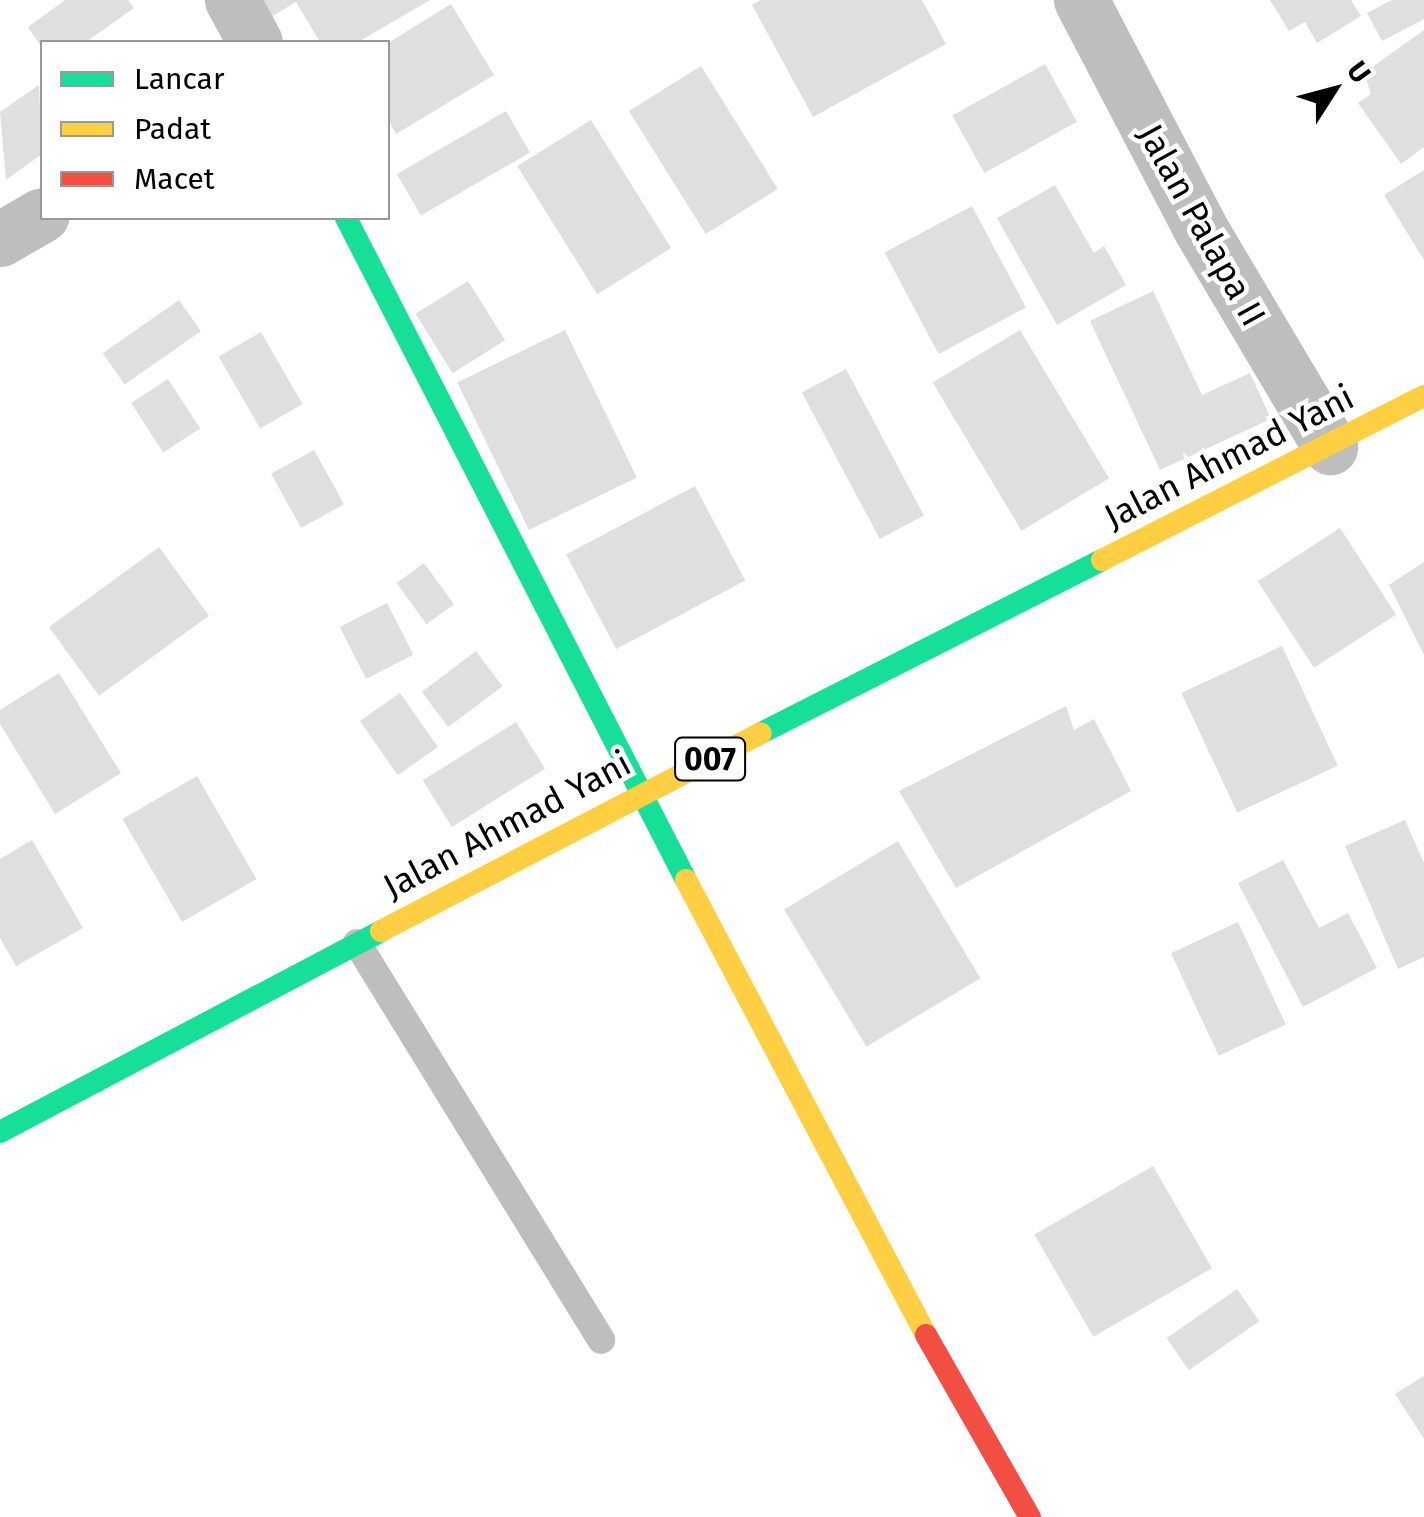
<!DOCTYPE html>
<html>
<head>
<meta charset="utf-8">
<style>
	body { margin:0 }
	#map { position:relative; width:1424px; height:1517px; overflow:hidden; background:#fff; font-family:"Fira Sans",sans-serif }
	div>[style] { position:absolute }
	.building>* { inset:0; background:#dfdfdf; transform-origin:0 0 }
	.lane>* { height:28px; margin:-14px; padding:0 14px; transform-origin:14px; border-radius:14px; background:#bebebe }
	.street>* { height:55px; margin:-27.5px; padding:0 27.5px; transform-origin:27.5px; border-radius:27.5px; background:#bebebe }
	.fast>* { height:22px; margin:-11px; padding:0 11px; transform-origin:11px; border-radius:11px; background:#16e098 }
	.slow>* { height:22px; margin:-11px; padding:0 11px; transform-origin:11px; border-radius:11px; background:#ffcf43 }
	.jam>* { height:22px; margin:-11px; padding:0 11px; transform-origin:11px; border-radius:11px; background:#f24e42 }
	span { translate:-50% -50%; white-space:nowrap; text-align:center; line-height:1.15; -webkit-text-stroke:9px #fff; paint-order:stroke }
	.shield-label span { padding:2px 8px; background:#fff; border:2px solid; border-radius:8px; -webkit-text-stroke-width:0 }
	.shield-label { font-size:32px; color:#000; font-weight:700 }
	.street-label { font-size:35px; color:#000 }
	.legend { position:absolute; left:40px; top:40px; width:350px; height:180px; box-sizing:border-box; background:#fff; border:2px solid #999; margin:0; padding:12px 18px; list-style:none; font-size:30px; color:#000 }
	.legend li { display:flex; align-items:center; gap:20px; height:50px }
	.legend b { width:50px; border:2px solid #999 }
	.north { position:absolute; left:1284px; top:40px; width:100px; height:100px; -webkit-text-stroke:8px #fff; paint-order:stroke; rotate:54deg; font-size:28px; font-weight:700; line-height:40px; text-align:center; color:#000 }
	.north::after { content:''; display:block; margin:auto; width:35px; height:45px; background:#000; clip-path:polygon(50% 0,100% 100%,50% 72%,0 100%) }
</style>
</head>
<body>
<div id="map">
	<div class="building">
		<div style="clip-path:polygon(65px 0,128px 0,134px 8px,86px 42px,42px 42px,42px 48px,28px 27px)"></div>
		<div style="clip-path:polygon(251px 0,430px 0,358px 42px,320px 42px,296px 2px,264px 21px)"></div>
		<div style="clip-path:polygon(761px 0,922px 0,946px 44px,813px 117px,752px 5px)"></div>
		<div style="clip-path:polygon(1270px 0,1351px 0,1361px 16px,1317px 43px,1305px 22px,1289px 31px)"></div>
		<div style="clip-path:polygon(1392px 0,1424px 0,1424px 19px,1382px 41px,1367px 13px)"></div>
		<div style="clip-path:polygon(451px 4px,494px 75px,396px 134px,388px 119px,388px 43px)"></div>
		<div style="clip-path:polygon(1424px 30px,1424px 147px,1401px 164px,1358px 103px,1371px 94px,1364px 73px)"></div>
		<div style="left:1045px;top:64px;width:66px;height:106px;rotate:61deg"></div>
		<div style="left:701px;top:66px;width:145px;height:85px;rotate:58deg"></div>
		<div style="clip-path:polygon(39px 85px,42px 154px,6px 180px,0 112px)"></div>
		<div style="left:506px;top:111px;width:48px;height:126px;rotate:60deg"></div>
		<div style="left:591px;top:120px;width:151px;height:87px;rotate:58deg"></div>
		<div style="clip-path:polygon(1424px 170px,1424px 260px,1384px 195px)"></div>
		<div style="clip-path:polygon(1055px 185px,1094px 253px,1104px 246px,1126px 285px,1057px 325px,997px 218px)"></div>
		<div style="left:972px;top:206px;width:115px;height:99px;rotate:62deg"></div>
		<div style="left:468px;top:281px;width:70px;height:62px;rotate:58deg"></div>
		<div style="clip-path:polygon(1153px 291px,1202px 395px,1250px 373px,1271px 419px,1160px 470px,1090px 321px)"></div>
		<div style="left:179px;top:300px;width:38px;height:93px;rotate:55deg"></div>
		<div style="left:565px;top:330px;width:164px;height:120px;rotate:64deg"></div>
		<div style="left:1020px;top:330px;width:173px;height:102px;rotate:59deg"></div>
		<div style="left:261px;top:332px;width:83px;height:49px;rotate:60deg"></div>
		<div style="left:846px;top:369px;width:166px;height:50px;rotate:62deg"></div>
		<div style="left:168px;top:379px;width:59px;height:44px;rotate:57deg"></div>
		<div style="left:314px;top:450px;width:62px;height:49px;rotate:61deg"></div>
		<div style="left:695px;top:486px;width:107px;height:146px;rotate:62deg"></div>
		<div style="left:1340px;top:528px;width:103px;height:98px;rotate:57deg"></div>
		<div style="left:159px;top:547px;width:85px;height:136px;rotate:54deg"></div>
		<div style="clip-path:polygon(1424px 562px,1424px 655px,1389px 585px)"></div>
		<div style="left:424px;top:563px;width:51px;height:34px;rotate:54deg"></div>
		<div style="left:387px;top:603px;width:58px;height:53px;rotate:63deg"></div>
		<div style="left:1282px;top:646px;width:132px;height:111px;rotate:65deg"></div>
		<div style="left:476px;top:651px;width:44px;height:68px;rotate:53deg"></div>
		<div style="clip-path:polygon(59px 673px,121px 773px,55px 814px,0 724px,0 710px)"></div>
		<div style="left:400px;top:693px;width:66px;height:49px;rotate:55deg"></div>
		<div style="clip-path:polygon(1066px 706px,1074px 730px,1094px 719px,1131px 791px,956px 888px,899px 791px)"></div>
		<div style="left:516px;top:722px;width:55px;height:110px;rotate:58deg"></div>
		<div style="left:197px;top:776px;width:119px;height:86px;rotate:60deg"></div>
		<div style="clip-path:polygon(1405px 820px,1424px 863px,1424px 957px,1398px 969px,1345px 846px)"></div>
		<div style="clip-path:polygon(32px 840px,83px 928px,16px 966px,0 938px,0 859px)"></div>
		<div style="left:898px;top:841px;width:160px;height:133px;rotate:59deg"></div>
		<div style="clip-path:polygon(1283px 860px,1319px 928px,1348px 913px,1377px 968px,1303px 1007px,1238px 883px)"></div>
		<div style="left:1238px;top:922px;width:113px;height:74px;rotate:65deg"></div>
		<div style="left:1153px;top:1166px;width:118px;height:137px;rotate:60deg"></div>
		<div style="left:1237px;top:1289px;width:39px;height:86px;rotate:55deg"></div>
		<div style="clip-path:polygon(1424px 1376px,1424px 1439px,1395px 1394px)"></div>
	</div>
	<div class="lane">
		<div style="left:357px;top:943px;width:466px;rotate:58.4deg"></div>
	</div>
	<div class="street">
		<div style="left:232px;top:0;width:48px;rotate:61.3deg"></div>
		<div style="left:1081px;top:0;width:257px;rotate:62.4deg"></div>
		<div style="left:1200px;top:228px;width:255px;rotate:59.3deg"></div>
		<div style="left:0;top:239px;width:48px;rotate:-29.7deg"></div>
	</div>
	<div class="fast">
		<div style="left:346px;top:218px;width:744px;rotate:62.82deg"></div>
		<div style="left:761px;top:733px;width:382px;rotate:-26.9deg"></div>
		<div style="left:0;top:1132px;width:431px;rotate:-27.8deg"></div>
	</div>
	<div class="slow">
		<div style="left:1102px;top:560px;width:361px;rotate:-27deg"></div>
		<div style="left:686px;top:880px;width:514px;rotate:62.19deg"></div>
		<div style="left:381px;top:931px;width:428px;rotate:-27.5deg"></div>
	</div>
	<div class="jam">
		<div style="left:926px;top:1335px;width:210px;rotate:60.3deg"></div>
	</div>
	<div class="shield-label">
		<span style="left:710px;top:759px">007</span>
	</div>
	<div class="street-label">
		<span style="left:1202px;top:225px;rotate:61deg">Jalan Palapa II</span>
		<span style="left:1229px;top:457px;rotate:-27deg">Jalan Ahmad Yani</span>
		<span style="left:507px;top:825px;rotate:-28deg">Jalan Ahmad Yani</span>
	</div>
	<ul class="legend">
	<li><b style="height:12px;background:#16e098"></b>Lancar</li>
	<li><b style="height:12px;background:#ffcf43"></b>Padat</li>
	<li><b style="height:12px;background:#f24e42"></b>Macet</li>
	</ul>
	<div class="north">U</div>
</div>
</body>
</html>
